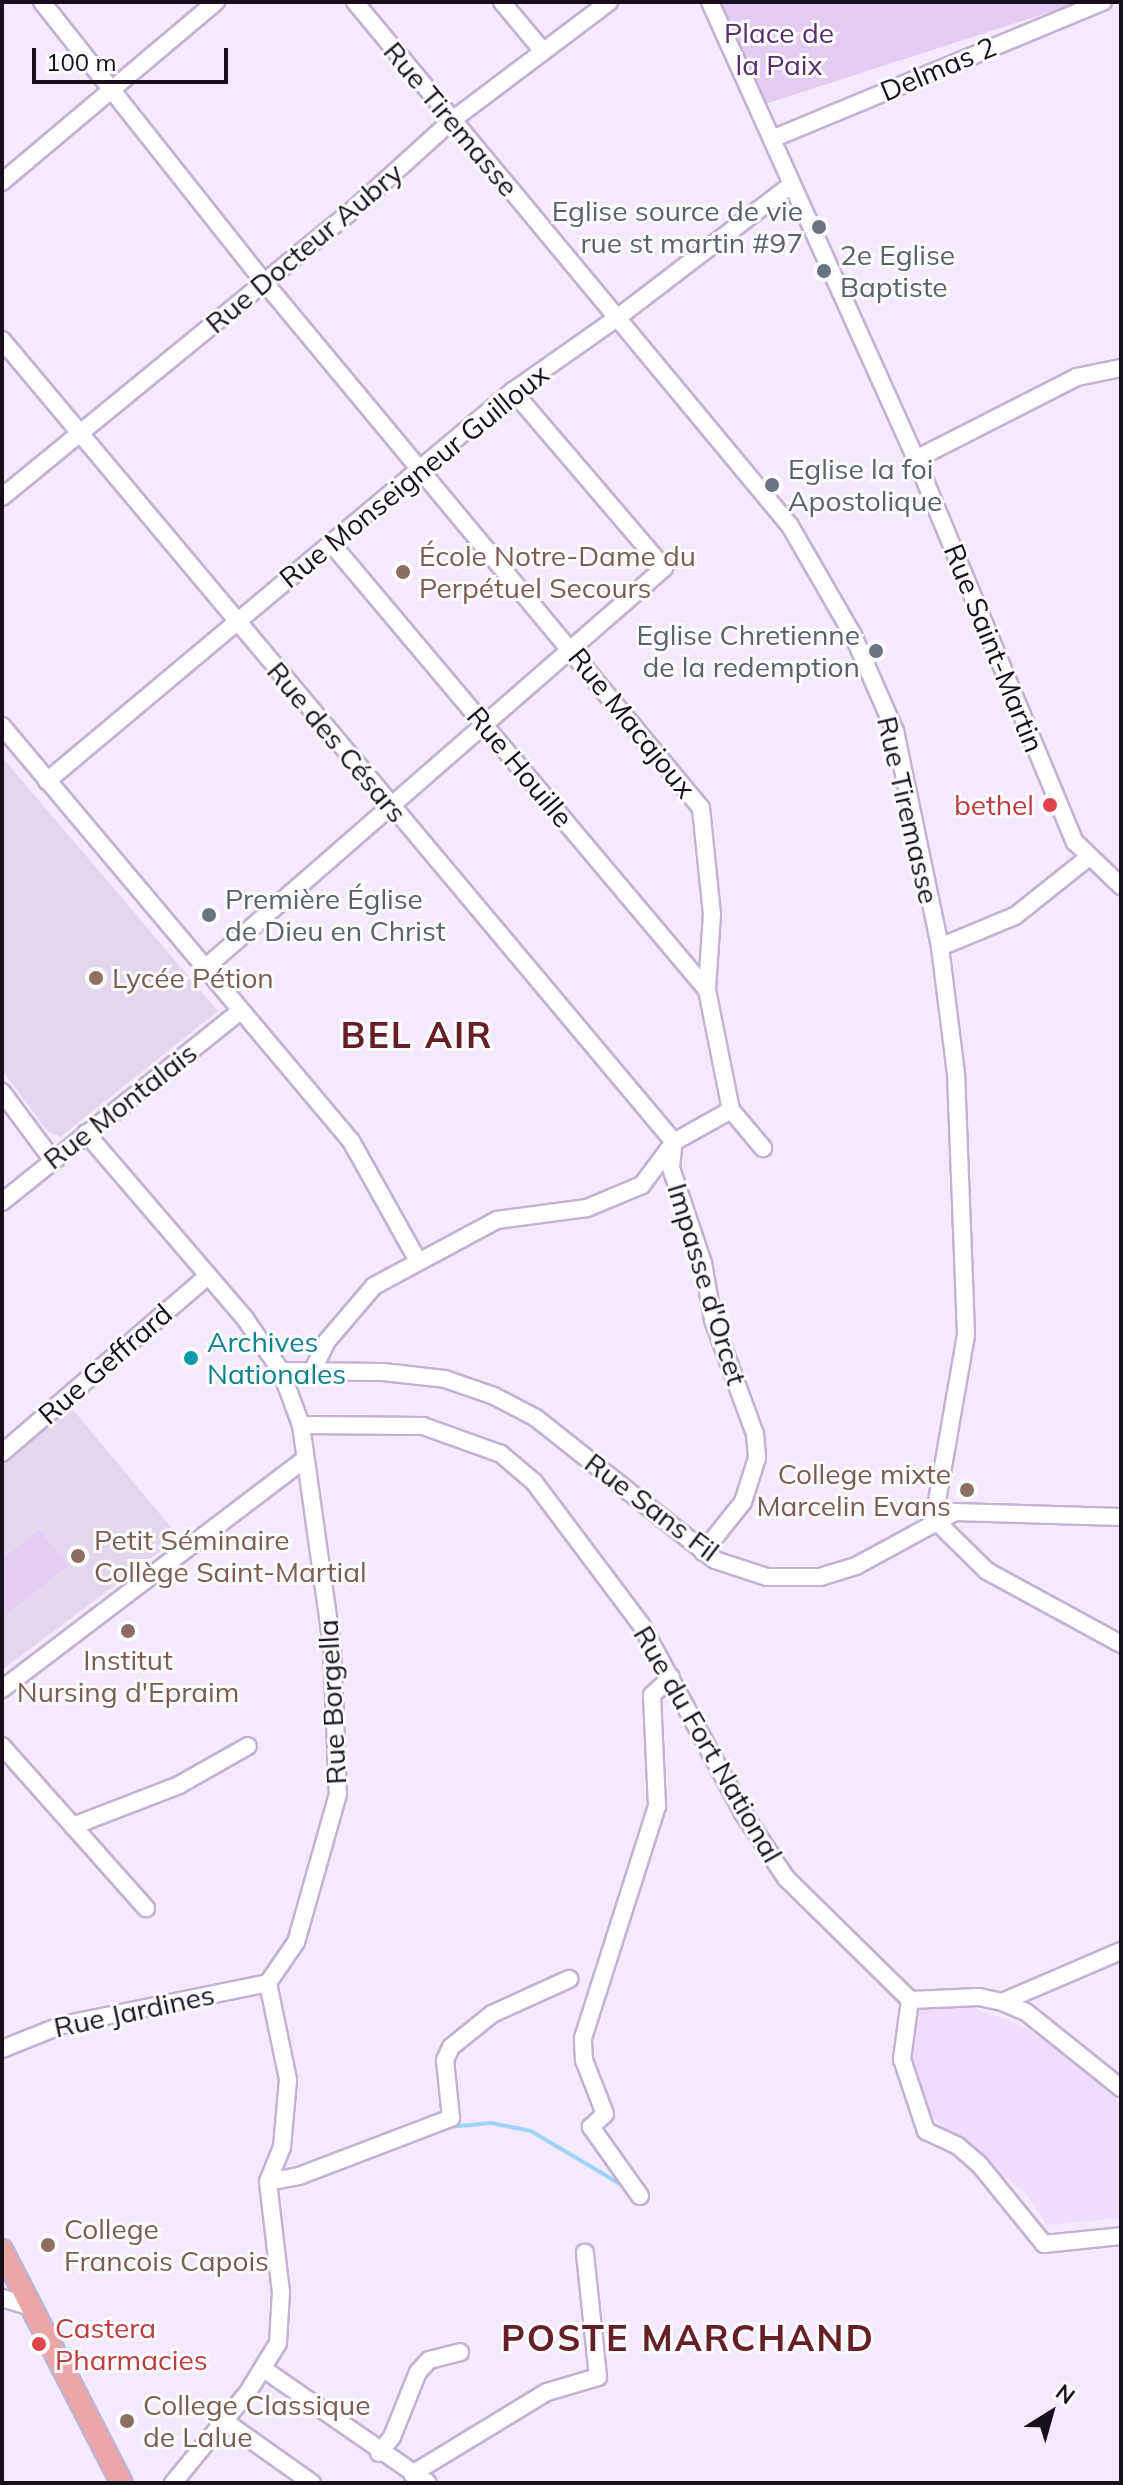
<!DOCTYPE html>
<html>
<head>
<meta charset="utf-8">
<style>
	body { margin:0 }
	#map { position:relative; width:1123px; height:2485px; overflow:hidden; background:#f4e9fd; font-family:Mulish,sans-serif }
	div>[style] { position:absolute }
	.built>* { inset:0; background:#efddfd }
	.education>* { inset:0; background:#e2d7eb }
	.green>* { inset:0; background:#e2ccf3 }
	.stream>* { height:4px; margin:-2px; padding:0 2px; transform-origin:2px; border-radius:2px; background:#9dd5f9 }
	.roads { filter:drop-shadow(2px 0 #c4b2d2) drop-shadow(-2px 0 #c4b2d2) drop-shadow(0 2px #c4b2d2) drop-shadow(0 -2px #c4b2d2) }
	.minor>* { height:16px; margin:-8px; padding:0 8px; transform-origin:8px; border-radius:8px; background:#fff }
	.major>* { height:20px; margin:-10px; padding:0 10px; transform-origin:10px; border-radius:10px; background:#eba6a6 }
	.dots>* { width:22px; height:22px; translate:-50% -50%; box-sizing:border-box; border:4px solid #fbfbfb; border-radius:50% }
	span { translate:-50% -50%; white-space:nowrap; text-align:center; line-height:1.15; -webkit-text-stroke:6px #fbfbfb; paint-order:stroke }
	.park-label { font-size:28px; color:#55306d }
	.street-label { font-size:28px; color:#17101c }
	.worship-label { font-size:28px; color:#5b616d }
	.right { translate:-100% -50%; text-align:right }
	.left { translate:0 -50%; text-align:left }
	.education-label { font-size:28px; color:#785e54 }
	.health-label { font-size:28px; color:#be3a42 }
	.culture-label { font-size:28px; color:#0d838f }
	.district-label { font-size:36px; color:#651f29; font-weight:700; letter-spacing:2px }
	.frame { position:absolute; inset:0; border:4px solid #17101c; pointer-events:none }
	.north { position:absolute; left:1011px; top:2373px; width:80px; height:80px; -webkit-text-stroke:6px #fbfbfb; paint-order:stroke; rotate:37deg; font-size:22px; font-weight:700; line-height:32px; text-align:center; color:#17101c }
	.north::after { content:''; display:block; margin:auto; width:28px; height:36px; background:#17101c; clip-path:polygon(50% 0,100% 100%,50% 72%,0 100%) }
	.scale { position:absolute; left:32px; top:48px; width:196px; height:36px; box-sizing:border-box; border:4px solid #17101c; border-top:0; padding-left:10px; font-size:24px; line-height:28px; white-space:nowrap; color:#17101c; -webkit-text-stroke:6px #fbfbfb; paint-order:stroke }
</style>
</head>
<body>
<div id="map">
	<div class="built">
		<div style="clip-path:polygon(912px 2005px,970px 2007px,1018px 2024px,1087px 2065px,1121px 2105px,1121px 2218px,1047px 2225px,1026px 2194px,932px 2117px,910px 2050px)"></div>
	</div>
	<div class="education">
		<div style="clip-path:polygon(2px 757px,218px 1011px,60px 1137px,47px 1130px,2px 1070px)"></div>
		<div style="clip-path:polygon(69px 1405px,179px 1537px,2px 1670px,2px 1463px)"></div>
	</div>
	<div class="green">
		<div style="clip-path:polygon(721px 2px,1081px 2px,750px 109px,714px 8px)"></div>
		<div style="clip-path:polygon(39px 1530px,68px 1565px,3px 1617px,2px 1560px)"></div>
	</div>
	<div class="stream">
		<div style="left:449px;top:2127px;width:42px;rotate:-5.4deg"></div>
		<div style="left:491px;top:2123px;width:41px;rotate:11.3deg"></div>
		<div style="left:531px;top:2131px;width:112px;rotate:30.7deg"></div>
	</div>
	<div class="roads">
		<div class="minor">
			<div style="left:42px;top:2px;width:359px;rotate:51.6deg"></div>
			<div style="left:265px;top:283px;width:682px;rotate:50.29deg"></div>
			<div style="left:701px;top:808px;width:107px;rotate:84.1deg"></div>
			<div style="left:712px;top:914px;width:76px;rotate:93.8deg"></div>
			<div style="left:707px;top:990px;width:122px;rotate:78.7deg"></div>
			<div style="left:731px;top:1110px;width:65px;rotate:150.7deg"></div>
			<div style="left:674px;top:1142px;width:54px;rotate:126.7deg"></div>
			<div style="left:642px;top:1185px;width:60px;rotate:157.3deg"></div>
			<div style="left:587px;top:1208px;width:91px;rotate:172.4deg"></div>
			<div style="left:497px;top:1220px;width:140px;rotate:151.8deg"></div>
			<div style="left:374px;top:1286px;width:72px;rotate:130.5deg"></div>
			<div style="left:327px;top:1341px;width:34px;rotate:116deg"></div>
			<div style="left:355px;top:2px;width:681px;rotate:50.3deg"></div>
			<div style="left:790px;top:526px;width:126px;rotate:60deg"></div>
			<div style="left:853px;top:635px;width:105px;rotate:66.4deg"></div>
			<div style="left:895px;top:731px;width:221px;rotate:78.2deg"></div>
			<div style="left:940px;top:947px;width:127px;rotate:82.8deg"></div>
			<div style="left:956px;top:1073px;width:262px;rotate:87.8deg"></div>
			<div style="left:966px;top:1335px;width:187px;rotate:99.9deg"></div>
			<div style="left:934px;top:1519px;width:74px;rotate:44.5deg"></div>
			<div style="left:987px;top:1571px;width:153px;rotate:28.6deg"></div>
			<div style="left:502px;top:2px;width:62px;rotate:50.2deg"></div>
			<div style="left:710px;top:2px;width:501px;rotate:65.74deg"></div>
			<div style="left:916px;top:459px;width:415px;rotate:67.5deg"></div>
			<div style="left:1075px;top:842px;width:64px;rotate:43.7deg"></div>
			<div style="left:774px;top:138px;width:356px;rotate:-22.5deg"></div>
			<div style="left:2px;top:182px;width:280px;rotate:-40.1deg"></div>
			<div style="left:2px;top:340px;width:1046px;rotate:50.04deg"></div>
			<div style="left:916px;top:459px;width:181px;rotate:-27deg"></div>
			<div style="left:1077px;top:377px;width:45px;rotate:-11.6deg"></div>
			<div style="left:2px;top:497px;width:453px;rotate:-39.3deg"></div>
			<div style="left:353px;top:210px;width:132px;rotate:-42.2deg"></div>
			<div style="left:451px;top:121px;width:198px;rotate:-37deg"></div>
			<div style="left:331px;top:543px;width:584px;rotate:49.93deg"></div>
			<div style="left:2px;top:726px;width:542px;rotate:49.94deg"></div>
			<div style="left:351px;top:1141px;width:137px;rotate:60.8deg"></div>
			<div style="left:47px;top:781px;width:608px;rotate:-39.93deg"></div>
			<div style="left:513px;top:391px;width:127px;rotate:-35.1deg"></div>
			<div style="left:617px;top:318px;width:220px;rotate:-37.4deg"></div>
			<div style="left:940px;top:947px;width:81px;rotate:-22.5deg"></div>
			<div style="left:1015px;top:916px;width:93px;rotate:-38.5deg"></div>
			<div style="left:205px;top:968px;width:609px;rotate:-41.07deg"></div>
			<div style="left:664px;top:568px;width:233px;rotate:-130.5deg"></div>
			<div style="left:2px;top:1092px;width:82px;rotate:53.4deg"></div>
			<div style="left:731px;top:1110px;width:50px;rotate:49.9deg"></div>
			<div style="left:86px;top:1133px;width:246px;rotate:49.4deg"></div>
			<div style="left:246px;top:1320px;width:62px;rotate:55.5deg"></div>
			<div style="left:281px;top:1371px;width:58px;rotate:69.7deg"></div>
			<div style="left:301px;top:1425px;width:223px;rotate:82deg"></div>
			<div style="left:332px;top:1646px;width:148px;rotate:87.7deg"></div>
			<div style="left:338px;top:1794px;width:154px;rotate:105.8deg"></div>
			<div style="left:296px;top:1942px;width:50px;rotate:124.3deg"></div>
			<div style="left:268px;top:1983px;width:99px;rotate:78.3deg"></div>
			<div style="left:288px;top:2080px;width:67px;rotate:95.1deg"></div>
			<div style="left:282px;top:2147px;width:38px;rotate:112deg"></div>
			<div style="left:268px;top:2182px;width:111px;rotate:83.3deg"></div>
			<div style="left:281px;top:2292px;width:51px;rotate:93.4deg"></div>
			<div style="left:278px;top:2343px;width:57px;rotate:121.5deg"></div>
			<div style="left:248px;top:2392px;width:118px;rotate:129.5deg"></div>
			<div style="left:673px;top:1148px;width:20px;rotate:96deg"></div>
			<div style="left:671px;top:1168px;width:100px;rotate:71.4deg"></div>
			<div style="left:703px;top:1263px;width:58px;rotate:80deg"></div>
			<div style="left:713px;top:1320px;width:121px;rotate:69.8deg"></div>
			<div style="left:755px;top:1434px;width:24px;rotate:85deg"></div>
			<div style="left:757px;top:1458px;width:46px;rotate:107.7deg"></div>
			<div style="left:743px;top:1502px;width:64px;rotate:128.7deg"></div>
			<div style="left:2px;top:1202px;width:305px;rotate:-38.7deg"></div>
			<div style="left:281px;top:1371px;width:102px;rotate:0.6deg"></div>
			<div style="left:383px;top:1372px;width:62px;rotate:6.4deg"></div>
			<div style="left:445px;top:1379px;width:52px;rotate:19.1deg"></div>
			<div style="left:494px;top:1396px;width:47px;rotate:27.6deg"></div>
			<div style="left:536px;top:1418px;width:228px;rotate:38.4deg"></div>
			<div style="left:715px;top:1560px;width:55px;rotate:18.1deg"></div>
			<div style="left:767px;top:1577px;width:53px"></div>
			<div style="left:820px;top:1577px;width:38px;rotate:-17deg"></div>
			<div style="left:856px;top:1566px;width:113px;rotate:-28.6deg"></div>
			<div style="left:955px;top:1512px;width:166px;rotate:1.7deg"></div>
			<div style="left:301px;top:1425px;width:122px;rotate:0.5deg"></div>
			<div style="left:423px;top:1426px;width:83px;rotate:19.7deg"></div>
			<div style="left:501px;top:1454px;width:43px;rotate:40.3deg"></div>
			<div style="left:534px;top:1482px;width:180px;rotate:53.1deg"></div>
			<div style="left:642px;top:1626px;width:213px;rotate:61.6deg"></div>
			<div style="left:743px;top:1813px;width:78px;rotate:56.5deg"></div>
			<div style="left:786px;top:1878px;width:174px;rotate:44.5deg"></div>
			<div style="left:910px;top:2000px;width:60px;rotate:97.7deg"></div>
			<div style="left:902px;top:2059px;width:76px;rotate:71.6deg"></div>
			<div style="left:926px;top:2131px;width:35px;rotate:25deg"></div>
			<div style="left:958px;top:2146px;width:28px;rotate:41deg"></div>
			<div style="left:979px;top:2164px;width:103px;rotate:50.9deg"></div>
			<div style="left:1044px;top:2244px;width:77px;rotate:-5.9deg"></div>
			<div style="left:2px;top:1453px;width:272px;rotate:-40.7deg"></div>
			<div style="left:2px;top:1689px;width:380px;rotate:-37.2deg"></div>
			<div style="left:2px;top:1746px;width:217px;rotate:48.4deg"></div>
			<div style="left:73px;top:1826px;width:114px;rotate:-21.1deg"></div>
			<div style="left:179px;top:1785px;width:79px;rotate:-29.5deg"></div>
			<div style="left:910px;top:2000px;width:69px;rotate:-2.5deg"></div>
			<div style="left:979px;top:1997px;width:24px;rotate:12deg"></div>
			<div style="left:1002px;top:2002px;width:26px;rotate:23deg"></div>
			<div style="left:1026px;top:2012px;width:122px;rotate:38.7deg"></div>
			<div style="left:1002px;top:2002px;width:129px;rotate:-23.2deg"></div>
			<div style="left:2px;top:2049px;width:65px;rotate:-21.8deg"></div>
			<div style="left:62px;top:2025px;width:210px;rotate:-11.5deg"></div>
			<div style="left:268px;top:2182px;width:32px;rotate:-11deg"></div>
			<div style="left:299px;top:2176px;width:163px;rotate:-20.9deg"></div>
			<div style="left:451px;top:2118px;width:58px;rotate:-95.9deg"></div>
			<div style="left:445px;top:2060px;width:14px;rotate:-65deg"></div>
			<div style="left:451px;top:2047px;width:53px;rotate:-38.8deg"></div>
			<div style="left:492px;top:2014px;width:85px;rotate:-24.4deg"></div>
			<div style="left:640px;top:2196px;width:85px;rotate:-125.4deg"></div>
			<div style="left:591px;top:2127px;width:19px;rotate:-43deg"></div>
			<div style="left:605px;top:2114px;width:58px;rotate:-111.3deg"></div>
			<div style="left:584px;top:2060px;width:22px;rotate:-93deg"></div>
			<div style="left:583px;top:2038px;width:244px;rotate:-72.3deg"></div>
			<div style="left:657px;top:1806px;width:111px;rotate:-92.6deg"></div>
			<div style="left:652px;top:1695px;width:26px;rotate:-43deg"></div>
			<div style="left:2px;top:2298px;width:31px;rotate:17deg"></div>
			<div style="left:265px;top:2370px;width:198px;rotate:34.7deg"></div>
			<div style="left:223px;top:2420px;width:109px;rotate:35.3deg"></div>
			<div style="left:379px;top:2453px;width:21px;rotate:-51deg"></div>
			<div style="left:392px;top:2437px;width:70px;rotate:-68.2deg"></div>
			<div style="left:418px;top:2372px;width:16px;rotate:-47deg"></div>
			<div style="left:429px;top:2360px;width:32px;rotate:-14deg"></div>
			<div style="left:412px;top:2474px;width:158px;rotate:-31.3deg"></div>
			<div style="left:547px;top:2392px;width:53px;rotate:-16.4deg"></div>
			<div style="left:598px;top:2377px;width:125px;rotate:-96deg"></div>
		</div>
		<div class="major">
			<div style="left:2px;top:2250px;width:262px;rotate:62.8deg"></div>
		</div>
	</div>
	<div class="dots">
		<div style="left:819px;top:227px;background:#6b7280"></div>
		<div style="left:824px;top:271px;background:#6b7280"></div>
		<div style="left:772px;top:485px;background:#6b7280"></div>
		<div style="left:403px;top:572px;background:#8d6e63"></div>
		<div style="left:876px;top:651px;background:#6b7280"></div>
		<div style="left:1050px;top:805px;background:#e0444e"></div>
		<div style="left:209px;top:915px;background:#6b7280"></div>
		<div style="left:96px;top:978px;background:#8d6e63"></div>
		<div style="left:191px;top:1358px;background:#0f9aa8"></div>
		<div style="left:967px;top:1490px;background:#8d6e63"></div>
		<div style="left:78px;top:1556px;background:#8d6e63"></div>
		<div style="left:128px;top:1631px;background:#8d6e63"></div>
		<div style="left:48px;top:2245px;background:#8d6e63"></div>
		<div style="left:39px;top:2344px;background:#e0444e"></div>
		<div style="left:127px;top:2421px;background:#8d6e63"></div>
	</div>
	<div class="park-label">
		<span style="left:779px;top:49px">Place de<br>la Paix</span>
	</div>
	<div class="street-label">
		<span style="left:938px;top:69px;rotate:-23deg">Delmas 2</span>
		<span style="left:451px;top:119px;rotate:50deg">Rue Tiremasse</span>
		<span style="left:304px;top:248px;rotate:-40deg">Rue Docteur Aubry</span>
		<span style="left:414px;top:476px;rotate:-39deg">Rue Monseigneur Guilloux</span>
		<span style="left:994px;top:648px;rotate:68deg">Rue Saint-Martin</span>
		<span style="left:632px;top:723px;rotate:51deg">Rue Macajoux</span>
		<span style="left:337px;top:742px;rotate:50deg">Rue des Césars</span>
		<span style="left:520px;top:767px;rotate:50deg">Rue Houille</span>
		<span style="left:908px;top:810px;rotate:77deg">Rue Tiremasse</span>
		<span style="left:120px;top:1106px;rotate:-38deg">Rue Montalais</span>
		<span style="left:707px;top:1284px;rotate:73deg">Impasse d'Orcet</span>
		<span style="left:105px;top:1364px;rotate:-41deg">Rue Geffrard</span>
		<span style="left:652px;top:1507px;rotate:37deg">Rue Sans Fil</span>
		<span style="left:332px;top:1702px;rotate:-93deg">Rue Borgella</span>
		<span style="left:708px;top:1744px;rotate:60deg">Rue du Fort National</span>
		<span style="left:134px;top:2011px;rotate:-12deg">Rue Jardines</span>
	</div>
	<div class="worship-label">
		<span class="right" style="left:803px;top:227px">Eglise source de vie<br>rue st martin #97</span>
		<span class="left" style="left:840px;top:271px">2e Eglise<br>Baptiste</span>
		<span class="left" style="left:788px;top:485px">Eglise la foi<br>Apostolique</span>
		<span class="right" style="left:860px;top:651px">Eglise Chretienne<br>de la redemption</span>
		<span class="left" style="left:225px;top:915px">Première Église<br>de Dieu en Christ</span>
	</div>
	<div class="education-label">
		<span class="left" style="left:419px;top:572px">École Notre-Dame du<br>Perpétuel Secours</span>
		<span class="left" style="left:112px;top:978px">Lycée Pétion</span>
		<span class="right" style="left:951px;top:1490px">College mixte<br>Marcelin Evans</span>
		<span class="left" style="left:94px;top:1556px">Petit Séminaire<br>Collège Saint-Martial</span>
		<span style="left:128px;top:1676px">Institut<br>Nursing d'Epraim</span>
		<span class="left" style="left:64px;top:2245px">College<br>Francois Capois</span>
		<span class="left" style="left:143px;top:2421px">College Classique<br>de Lalue</span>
	</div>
	<div class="health-label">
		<span class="right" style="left:1034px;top:805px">bethel</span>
		<span class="left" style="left:55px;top:2344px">Castera<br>Pharmacies</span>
	</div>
	<div class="culture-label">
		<span class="left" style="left:207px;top:1358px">Archives<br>Nationales</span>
	</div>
	<div class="district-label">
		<span style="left:417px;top:1035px">BEL AIR</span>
		<span style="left:688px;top:2338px">POSTE MARCHAND</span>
	</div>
	<div class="frame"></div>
	<div class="north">N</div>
	<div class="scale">100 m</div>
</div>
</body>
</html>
